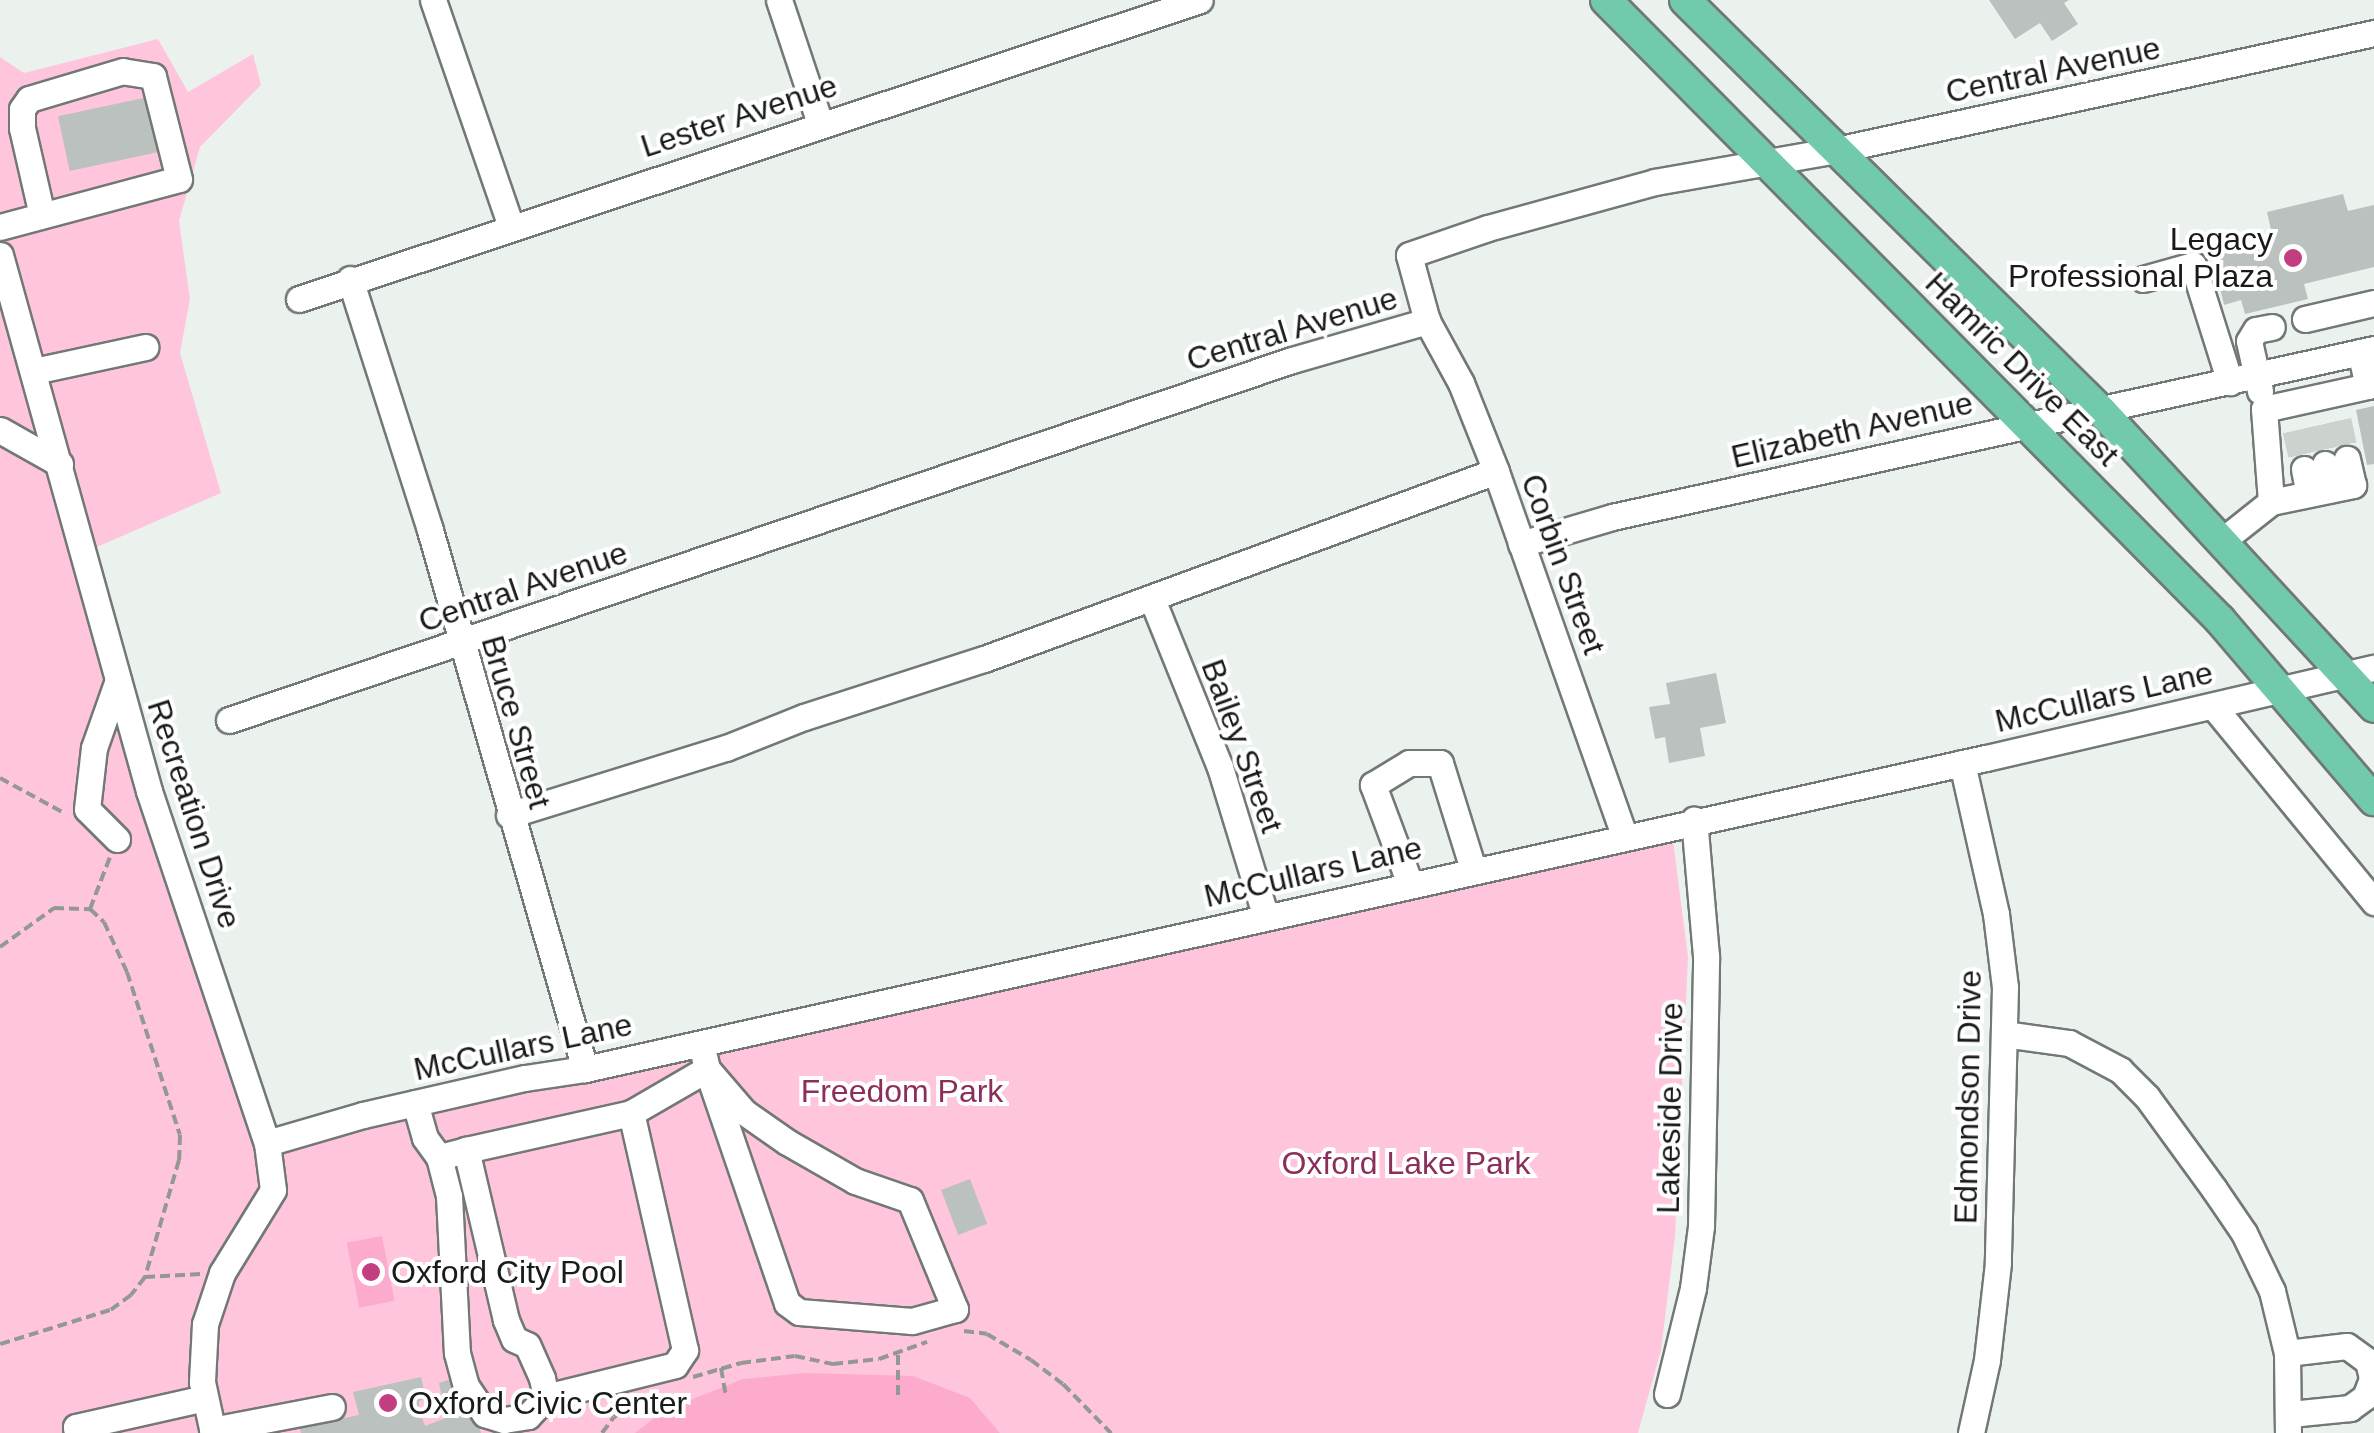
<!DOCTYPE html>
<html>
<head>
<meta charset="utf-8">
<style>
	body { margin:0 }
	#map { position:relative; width:2374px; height:1433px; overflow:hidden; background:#ebf2ee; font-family:Helvetica,sans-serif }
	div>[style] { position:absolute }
	.green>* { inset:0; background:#ffc5dc }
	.water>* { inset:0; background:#fdabcc; transform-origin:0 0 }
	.building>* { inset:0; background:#bbc1be; transform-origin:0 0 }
	.minor-tunnel>* { height:25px; margin-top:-12.5px; transform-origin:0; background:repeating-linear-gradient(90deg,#ccd2ce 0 25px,transparent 0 37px) }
	.path>* { height:4px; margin-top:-2px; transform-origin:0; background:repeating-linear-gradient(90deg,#939895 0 10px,transparent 0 15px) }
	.roads { filter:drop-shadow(2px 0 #727875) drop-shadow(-2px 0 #727875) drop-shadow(0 2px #727875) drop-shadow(0 -2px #727875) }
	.minor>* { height:25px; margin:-12.5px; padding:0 12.5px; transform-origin:12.5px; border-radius:12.5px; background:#fff }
	.major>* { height:30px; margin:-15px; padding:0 15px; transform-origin:15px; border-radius:15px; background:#71caac }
	.dots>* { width:28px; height:28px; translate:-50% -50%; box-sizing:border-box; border:5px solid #fff; border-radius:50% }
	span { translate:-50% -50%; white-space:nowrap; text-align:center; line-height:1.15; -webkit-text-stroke:8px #fff; paint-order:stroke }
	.street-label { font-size:32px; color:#191b1a }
	.poi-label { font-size:32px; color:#191b1a }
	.right { translate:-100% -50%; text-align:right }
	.left { translate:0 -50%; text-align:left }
	.park-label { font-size:32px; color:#8b2e5b }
</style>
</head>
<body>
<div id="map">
	<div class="green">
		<div style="clip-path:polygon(158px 39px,188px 92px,253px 54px,261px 85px,200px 147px,179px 221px,190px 299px,180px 353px,221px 493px,83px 553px,267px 1143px,1671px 825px,1688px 957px,1675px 1236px,1661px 1350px,1638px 1433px,0 1433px,0 57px,24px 73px)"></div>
	</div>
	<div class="water">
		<div style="left:382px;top:1236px;width:66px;height:36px;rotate:79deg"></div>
		<div style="clip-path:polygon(804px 1373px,913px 1376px,970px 1398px,1000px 1433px,635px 1433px,663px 1411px,743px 1379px)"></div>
	</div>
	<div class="building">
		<div style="clip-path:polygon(1989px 0,2069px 0,2064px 3px,2078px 24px,2052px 41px,2040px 23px,2015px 39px)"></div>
		<div style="left:148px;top:97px;width:56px;height:92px;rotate:78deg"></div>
		<div style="clip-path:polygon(2343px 194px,2348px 211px,2374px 205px,2374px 267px,2304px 284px,2308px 299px,2245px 314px,2241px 300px,2224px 305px,2211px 249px,2272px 234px,2267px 212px)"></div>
		<div style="clip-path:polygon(2374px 406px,2374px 464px,2367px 465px,2356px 410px)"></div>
		<div style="clip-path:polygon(1716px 673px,1726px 723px,1700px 728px,1705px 756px,1669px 763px,1665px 737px,1655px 739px,1649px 707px,1670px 704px,1666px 683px)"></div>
		<div style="left:970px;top:1179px;width:48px;height:31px;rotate:69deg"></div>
		<div style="clip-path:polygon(421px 1377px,426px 1399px,419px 1401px,419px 1409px,425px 1426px,446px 1418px,439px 1383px,454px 1378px,473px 1407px,481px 1433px,301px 1433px,300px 1427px,359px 1415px,353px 1392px)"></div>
	</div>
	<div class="minor-tunnel">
		<div style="left:2339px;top:420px;width:40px;rotate:78deg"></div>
		<div style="left:2317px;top:425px;width:40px;rotate:78deg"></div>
		<div style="left:2295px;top:430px;width:40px;rotate:77deg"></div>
	</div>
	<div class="path">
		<div style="left:0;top:778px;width:73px;rotate:28.7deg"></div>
		<div style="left:90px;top:909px;width:56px;rotate:-69deg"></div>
		<div style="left:0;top:947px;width:67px;rotate:-35.8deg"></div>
		<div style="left:54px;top:908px;width:36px;rotate:2deg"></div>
		<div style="left:90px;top:909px;width:19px;rotate:43deg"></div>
		<div style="left:104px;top:922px;width:55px;rotate:65.3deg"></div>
		<div style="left:127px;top:972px;width:171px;rotate:72deg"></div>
		<div style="left:180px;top:1135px;width:25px;rotate:92deg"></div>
		<div style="left:179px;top:1160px;width:122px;rotate:106.2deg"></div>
		<div style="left:145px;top:1277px;width:23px;rotate:128deg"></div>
		<div style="left:131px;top:1295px;width:26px;rotate:144deg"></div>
		<div style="left:110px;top:1310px;width:115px;rotate:162.8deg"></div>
		<div style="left:145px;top:1277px;width:56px;rotate:-3.1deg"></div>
		<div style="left:964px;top:1331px;width:23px;rotate:7deg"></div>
		<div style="left:987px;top:1334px;width:51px;rotate:30.6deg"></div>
		<div style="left:1031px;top:1360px;width:40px;rotate:37deg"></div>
		<div style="left:1063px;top:1384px;width:69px;rotate:45.6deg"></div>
		<div style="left:898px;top:1355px;width:42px;rotate:90deg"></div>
		<div style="left:721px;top:1368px;width:28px;rotate:80deg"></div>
		<div style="left:693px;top:1377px;width:50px;rotate:-16.3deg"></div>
		<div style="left:741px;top:1363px;width:54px;rotate:-7.4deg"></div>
		<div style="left:795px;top:1356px;width:39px;rotate:12deg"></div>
		<div style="left:833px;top:1364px;width:46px;rotate:-6.2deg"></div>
		<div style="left:879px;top:1359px;width:51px;rotate:-19.5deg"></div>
		<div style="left:602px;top:1433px;width:20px;rotate:-53deg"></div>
		<div style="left:614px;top:1417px;width:35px;rotate:-35deg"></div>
	</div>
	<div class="roads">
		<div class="minor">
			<div style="left:433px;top:0;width:239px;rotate:71deg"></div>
			<div style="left:779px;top:0;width:130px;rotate:71.6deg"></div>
			<div style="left:0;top:227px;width:185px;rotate:-15deg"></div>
			<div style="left:179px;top:179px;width:106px;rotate:-104.2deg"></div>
			<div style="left:153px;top:76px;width:30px;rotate:-171deg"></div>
			<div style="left:123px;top:71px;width:98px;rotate:163.4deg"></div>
			<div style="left:29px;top:99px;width:12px;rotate:125deg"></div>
			<div style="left:22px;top:109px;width:19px;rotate:90deg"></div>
			<div style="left:22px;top:128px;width:89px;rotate:77.1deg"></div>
			<div style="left:0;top:255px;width:556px;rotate:74.46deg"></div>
			<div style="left:149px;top:791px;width:371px;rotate:71.5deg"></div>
			<div style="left:267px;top:1143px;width:47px;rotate:82.7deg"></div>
			<div style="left:273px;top:1190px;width:97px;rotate:121.6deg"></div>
			<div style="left:222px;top:1273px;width:54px;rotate:108.4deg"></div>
			<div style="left:205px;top:1324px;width:58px;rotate:93deg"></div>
			<div style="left:202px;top:1382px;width:52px;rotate:77.8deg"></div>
			<div style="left:350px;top:279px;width:263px;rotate:72.3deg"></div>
			<div style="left:430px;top:530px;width:561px;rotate:73.96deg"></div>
			<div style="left:2143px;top:279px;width:52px;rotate:-15.6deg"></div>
			<div style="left:2193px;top:265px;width:123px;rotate:72.5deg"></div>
			<div style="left:299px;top:299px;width:949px;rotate:-18.36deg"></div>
			<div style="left:2305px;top:319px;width:71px;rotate:-13.1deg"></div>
			<div style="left:34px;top:371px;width:114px;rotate:-12.2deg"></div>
			<div style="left:2260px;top:391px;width:51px;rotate:-102.4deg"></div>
			<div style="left:2249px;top:341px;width:13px;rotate:-58deg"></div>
			<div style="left:2256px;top:330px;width:16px;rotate:-11deg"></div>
			<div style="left:0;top:430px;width:69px;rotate:29.5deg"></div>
			<div style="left:2325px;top:464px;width:26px;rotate:77deg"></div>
			<div style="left:2304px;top:469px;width:25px;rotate:79deg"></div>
			<div style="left:2271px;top:502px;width:84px;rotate:-11.7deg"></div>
			<div style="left:2353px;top:485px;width:27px;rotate:-103deg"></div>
			<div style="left:2223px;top:540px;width:61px;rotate:-38.4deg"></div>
			<div style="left:2271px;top:502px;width:93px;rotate:-94.3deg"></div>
			<div style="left:2264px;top:409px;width:107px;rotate:-12.5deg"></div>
			<div style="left:2368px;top:386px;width:35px;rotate:-103deg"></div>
			<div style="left:1521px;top:544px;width:95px;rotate:-16.5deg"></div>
			<div style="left:1612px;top:517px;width:780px;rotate:-12.43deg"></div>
			<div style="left:1152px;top:599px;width:181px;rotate:68deg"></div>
			<div style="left:1220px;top:767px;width:157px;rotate:73deg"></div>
			<div style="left:2213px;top:706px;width:254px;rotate:50.6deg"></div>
			<div style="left:229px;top:720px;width:1122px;rotate:-18.71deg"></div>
			<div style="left:1292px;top:360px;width:141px;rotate:-16.1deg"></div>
			<div style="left:1962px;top:763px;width:155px;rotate:77.3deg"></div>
			<div style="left:1996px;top:914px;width:74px;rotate:83deg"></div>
			<div style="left:2005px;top:987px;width:276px;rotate:91.5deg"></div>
			<div style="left:1998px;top:1263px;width:98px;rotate:96.5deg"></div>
			<div style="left:1987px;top:1360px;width:75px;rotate:102.4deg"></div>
			<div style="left:509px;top:815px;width:227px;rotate:-17.2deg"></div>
			<div style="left:726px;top:748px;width:84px;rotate:-21.7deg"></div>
			<div style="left:804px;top:717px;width:189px;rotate:-17.9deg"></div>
			<div style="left:984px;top:659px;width:545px;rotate:-20.16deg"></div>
			<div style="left:1624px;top:835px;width:386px;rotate:-109.4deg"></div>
			<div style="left:1496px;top:471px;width:95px;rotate:-111.7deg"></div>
			<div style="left:1461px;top:383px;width:71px;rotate:-118.7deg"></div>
			<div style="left:1427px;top:321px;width:68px;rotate:-105.3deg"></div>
			<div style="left:1409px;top:255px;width:83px;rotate:-18.9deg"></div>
			<div style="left:1488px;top:228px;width:173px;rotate:-15.4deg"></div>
			<div style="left:1655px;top:182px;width:184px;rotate:-10deg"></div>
			<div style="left:1836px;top:150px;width:551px;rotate:-12.27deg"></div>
			<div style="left:117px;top:839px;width:42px;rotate:-135deg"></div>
			<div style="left:87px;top:809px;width:61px;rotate:-83.5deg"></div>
			<div style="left:94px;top:748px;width:72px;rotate:-70.6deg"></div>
			<div style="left:1410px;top:884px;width:106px;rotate:-110.5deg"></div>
			<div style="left:1373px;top:785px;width:42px;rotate:-31.4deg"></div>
			<div style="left:1409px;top:763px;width:31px"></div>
			<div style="left:1440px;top:763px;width:111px;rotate:72.7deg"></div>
			<div style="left:2004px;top:1034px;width:66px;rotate:7.9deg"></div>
			<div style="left:2069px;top:1043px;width:58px;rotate:27.9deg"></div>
			<div style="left:2120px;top:1070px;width:38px;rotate:45deg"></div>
			<div style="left:2147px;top:1097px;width:114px;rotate:53.9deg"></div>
			<div style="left:2214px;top:1189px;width:53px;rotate:55.7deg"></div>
			<div style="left:2244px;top:1233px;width:64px;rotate:64.2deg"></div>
			<div style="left:2272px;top:1291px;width:64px;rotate:76.4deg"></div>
			<div style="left:2287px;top:1353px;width:80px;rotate:89.3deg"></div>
			<div style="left:707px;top:1069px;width:57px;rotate:49.3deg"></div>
			<div style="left:744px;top:1112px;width:52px;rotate:34.9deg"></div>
			<div style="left:787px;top:1142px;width:78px;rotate:29.8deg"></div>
			<div style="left:855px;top:1181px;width:58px;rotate:19.1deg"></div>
			<div style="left:910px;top:1200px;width:118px;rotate:67.6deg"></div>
			<div style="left:955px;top:1309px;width:45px;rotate:164.4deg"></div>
			<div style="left:912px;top:1321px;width:113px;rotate:-175.4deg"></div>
			<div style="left:799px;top:1312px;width:15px;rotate:-143deg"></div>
			<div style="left:787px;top:1303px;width:247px;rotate:-108.9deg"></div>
			<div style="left:415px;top:1103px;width:36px;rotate:74deg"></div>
			<div style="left:425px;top:1138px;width:24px;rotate:54deg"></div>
			<div style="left:439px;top:1157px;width:40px;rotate:75.6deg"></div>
			<div style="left:449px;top:1196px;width:157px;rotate:87.1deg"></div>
			<div style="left:457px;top:1353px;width:34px;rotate:75deg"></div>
			<div style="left:466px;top:1386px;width:34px;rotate:56deg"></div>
			<div style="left:485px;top:1414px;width:20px;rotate:18deg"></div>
			<div style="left:504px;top:1420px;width:24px;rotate:-9deg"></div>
			<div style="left:528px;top:1416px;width:26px;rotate:-47deg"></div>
			<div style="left:546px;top:1397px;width:19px;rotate:-102deg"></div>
			<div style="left:542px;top:1378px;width:36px;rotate:-114deg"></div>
			<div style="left:527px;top:1345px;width:14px;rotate:-155deg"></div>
			<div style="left:514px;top:1339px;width:21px;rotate:-113deg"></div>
			<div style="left:506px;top:1320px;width:175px;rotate:-103.2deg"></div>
			<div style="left:466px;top:1150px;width:28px;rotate:165deg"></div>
			<div style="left:267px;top:1143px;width:100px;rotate:-16.3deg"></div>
			<div style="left:363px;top:1115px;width:166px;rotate:-12.9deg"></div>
			<div style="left:525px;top:1078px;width:61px;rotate:-8.5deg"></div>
			<div style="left:585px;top:1069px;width:1435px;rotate:-12.52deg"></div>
			<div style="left:1986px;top:758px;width:398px;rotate:-13.1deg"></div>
			<div style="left:466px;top:1150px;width:169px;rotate:-12.6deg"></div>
			<div style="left:631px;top:1113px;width:88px;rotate:-30.1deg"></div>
			<div style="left:707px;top:1069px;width:13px;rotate:-103deg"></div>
			<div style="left:2287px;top:1353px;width:60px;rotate:-6.7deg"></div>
			<div style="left:2347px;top:1346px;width:26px;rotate:36deg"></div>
			<div style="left:2368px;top:1361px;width:18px;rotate:77deg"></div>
			<div style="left:2372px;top:1379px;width:19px;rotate:111deg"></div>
			<div style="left:2365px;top:1397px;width:19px;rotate:144deg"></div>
			<div style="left:2350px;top:1408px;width:60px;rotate:174.3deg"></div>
			<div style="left:1667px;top:1394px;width:109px;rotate:-76.2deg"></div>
			<div style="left:1693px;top:1288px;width:63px;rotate:-82.6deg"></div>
			<div style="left:1701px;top:1226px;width:270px;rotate:-88.9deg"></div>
			<div style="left:1706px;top:956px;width:137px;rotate:-95deg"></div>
			<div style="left:546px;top:1397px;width:133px;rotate:-13.9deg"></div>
			<div style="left:675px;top:1365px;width:18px;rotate:-56deg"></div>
			<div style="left:685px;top:1350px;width:243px;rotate:-102.8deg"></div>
			<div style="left:212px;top:1430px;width:122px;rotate:-10.9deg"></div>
			<div style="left:77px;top:1433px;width:6px;rotate:-99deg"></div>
			<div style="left:76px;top:1427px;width:132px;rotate:-12.7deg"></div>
		</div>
		<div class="major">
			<div style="left:1606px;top:0;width:873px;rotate:45.28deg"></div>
			<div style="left:2220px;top:620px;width:237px;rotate:49.5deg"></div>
			<div style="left:1685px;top:0;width:586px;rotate:44.65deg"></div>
			<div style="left:2102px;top:412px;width:401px;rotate:47.3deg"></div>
		</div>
	</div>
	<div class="dots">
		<div style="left:2293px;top:258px;background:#c33e80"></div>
		<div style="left:371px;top:1272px;background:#c33e80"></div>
		<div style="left:388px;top:1403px;background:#c33e80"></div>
	</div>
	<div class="street-label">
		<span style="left:2053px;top:70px;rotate:-12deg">Central Avenue</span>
		<span style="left:739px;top:116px;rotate:-18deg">Lester Avenue</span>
		<span style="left:1292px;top:329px;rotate:-17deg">Central Avenue</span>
		<span style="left:2022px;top:369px;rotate:45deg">Hamric Drive East</span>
		<span style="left:1852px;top:430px;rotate:-13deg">Elizabeth Avenue</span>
		<span style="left:1563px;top:564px;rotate:70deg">Corbin Street</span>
		<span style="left:523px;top:587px;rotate:-19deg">Central Avenue</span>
		<span style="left:2104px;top:697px;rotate:-13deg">McCullars Lane</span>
		<span style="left:516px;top:722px;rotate:74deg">Bruce Street</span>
		<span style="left:1242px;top:746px;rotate:70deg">Bailey Street</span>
		<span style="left:194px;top:814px;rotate:72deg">Recreation Drive</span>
		<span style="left:1313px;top:872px;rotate:-13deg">McCullars Lane</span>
		<span style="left:523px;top:1047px;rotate:-12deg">McCullars Lane</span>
		<span style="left:1968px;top:1097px;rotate:-89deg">Edmondson Drive</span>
		<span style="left:1670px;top:1108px;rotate:-89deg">Lakeside Drive</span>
	</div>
	<div class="poi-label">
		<span class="right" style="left:2273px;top:258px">Legacy<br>Professional Plaza</span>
		<span class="left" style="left:391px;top:1272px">Oxford City Pool</span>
		<span class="left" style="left:408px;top:1403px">Oxford Civic Center</span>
	</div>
	<div class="park-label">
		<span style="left:902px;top:1091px">Freedom Park</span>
		<span style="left:1406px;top:1163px">Oxford Lake Park</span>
	</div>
</div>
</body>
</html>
